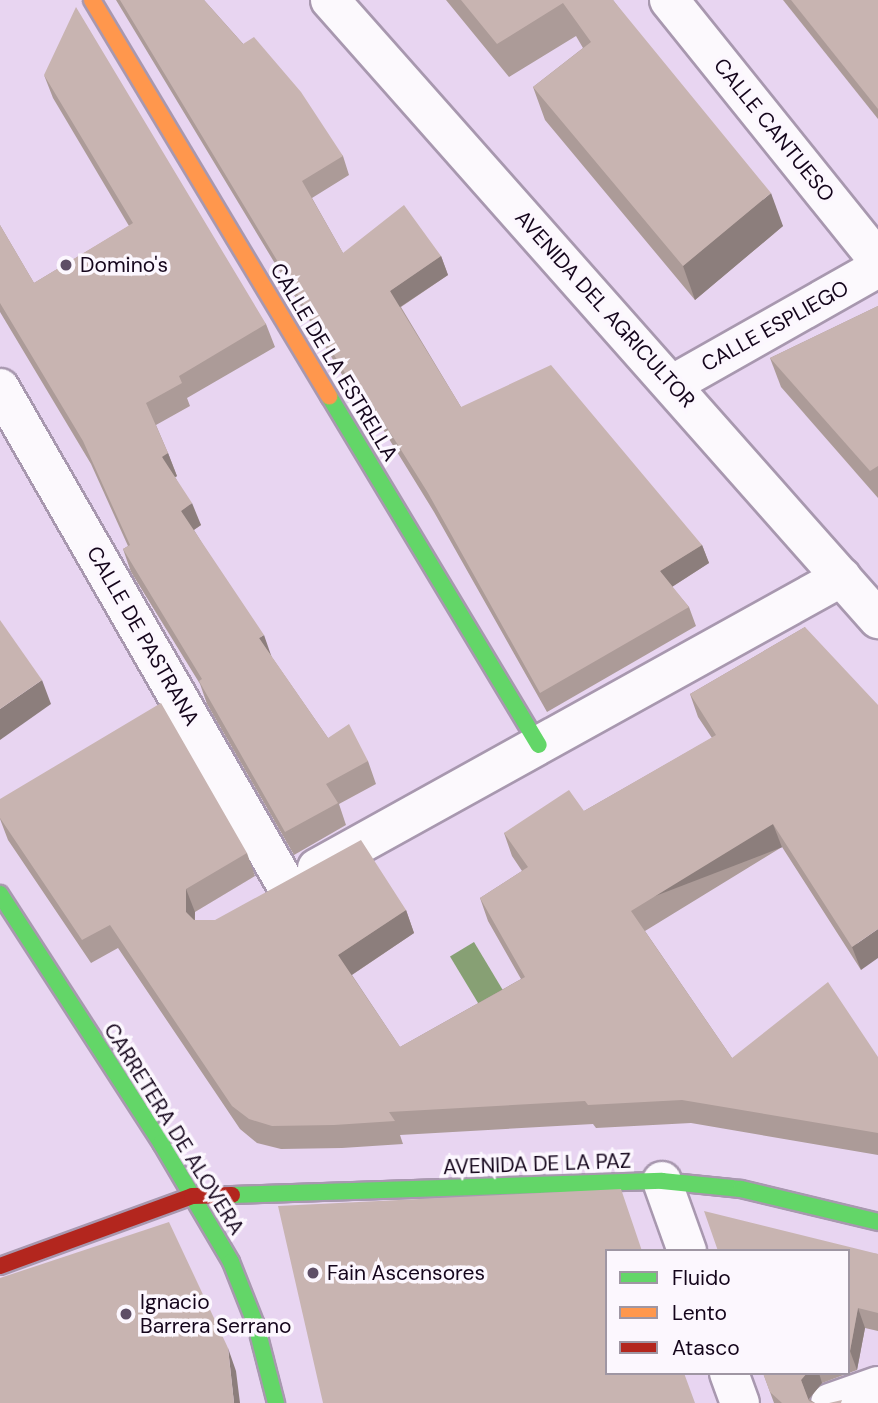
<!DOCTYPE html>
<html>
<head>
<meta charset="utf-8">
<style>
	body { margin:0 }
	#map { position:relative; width:878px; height:1403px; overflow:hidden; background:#e8d5f1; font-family:"DM Sans",sans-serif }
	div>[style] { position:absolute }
	.water>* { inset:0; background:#87a074; transform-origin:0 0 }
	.roads { filter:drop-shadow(2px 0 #a898af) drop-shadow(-2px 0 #a898af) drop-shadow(0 2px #a898af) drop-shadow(0 -2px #a898af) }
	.street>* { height:38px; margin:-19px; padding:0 19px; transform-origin:19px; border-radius:19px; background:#fcf9fd }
	.fast>* { height:16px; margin:-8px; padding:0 8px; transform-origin:8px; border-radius:8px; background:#63d668 }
	.slow>* { height:16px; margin:-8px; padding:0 8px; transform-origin:8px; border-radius:8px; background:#ff974d }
	.jam>* { height:16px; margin:-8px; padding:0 8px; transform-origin:8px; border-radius:8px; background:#b3261e }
	.wall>* { inset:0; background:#ac9b98 }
	.shaded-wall>* { inset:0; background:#8c7e7c; transform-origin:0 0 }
	.building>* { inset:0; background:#c8b4b1 }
	.dots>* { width:19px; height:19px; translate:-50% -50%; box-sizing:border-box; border:4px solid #fcf7fe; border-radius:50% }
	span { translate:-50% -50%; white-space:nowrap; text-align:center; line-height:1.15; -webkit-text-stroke:7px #fcf7fe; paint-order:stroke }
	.street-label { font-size:21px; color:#14051b }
	.poi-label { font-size:21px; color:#14051b }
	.left { translate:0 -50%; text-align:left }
	.legend { position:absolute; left:605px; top:1249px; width:245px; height:126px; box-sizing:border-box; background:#fcf7fe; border:2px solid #9f96a3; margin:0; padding:9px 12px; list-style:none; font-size:21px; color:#14051b }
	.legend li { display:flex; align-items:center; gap:14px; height:35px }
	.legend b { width:35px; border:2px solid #9f96a3 }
</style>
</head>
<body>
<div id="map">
	<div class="water">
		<div style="left:474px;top:942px;width:60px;height:28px;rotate:59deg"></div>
	</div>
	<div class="roads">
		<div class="street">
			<div style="left:330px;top:0;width:827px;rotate:48.48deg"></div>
			<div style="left:669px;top:0;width:334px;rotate:51.2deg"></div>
			<div style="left:673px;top:384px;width:236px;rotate:-29.5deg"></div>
			<div style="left:0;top:388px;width:573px;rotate:60.08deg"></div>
			<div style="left:317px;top:868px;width:600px;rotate:-29deg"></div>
			<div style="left:662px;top:1181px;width:74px;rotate:70.3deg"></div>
			<div style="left:729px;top:1373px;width:32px;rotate:70deg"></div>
			<div style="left:830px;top:1403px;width:51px;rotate:-19.5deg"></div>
		</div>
		<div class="fast">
			<div style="left:329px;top:396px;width:407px;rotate:59deg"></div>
			<div style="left:0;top:894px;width:297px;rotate:57.1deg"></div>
			<div style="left:161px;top:1143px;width:138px;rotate:59.5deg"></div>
			<div style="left:231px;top:1262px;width:68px;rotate:68.4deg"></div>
			<div style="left:256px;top:1325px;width:81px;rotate:75.6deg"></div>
			<div style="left:232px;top:1195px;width:430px;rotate:-1.9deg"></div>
			<div style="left:662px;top:1181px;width:79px;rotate:5.8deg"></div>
			<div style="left:741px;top:1189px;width:141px;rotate:13.5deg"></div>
		</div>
		<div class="slow">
			<div style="left:92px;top:0;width:462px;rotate:59.1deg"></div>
		</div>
		<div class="jam">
			<div style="left:0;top:1266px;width:204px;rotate:-20deg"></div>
			<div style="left:192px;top:1196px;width:40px;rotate:-1.4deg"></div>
		</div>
	</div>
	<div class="wall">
		<div style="clip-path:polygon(116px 0,204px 0,343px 156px,349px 175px,312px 198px,343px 253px,441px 256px,448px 275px,401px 307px,461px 407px,702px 545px,709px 563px,672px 587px,689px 607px,696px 626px,547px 712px,434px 512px,373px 413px,367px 416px)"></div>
		<div style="clip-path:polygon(446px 0,613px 0,783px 226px,695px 300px,545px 120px,533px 87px,583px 48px,576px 36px,509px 77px)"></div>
		<div style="clip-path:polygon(783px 0,878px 0,878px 119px)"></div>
		<div style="clip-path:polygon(44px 75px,266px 324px,275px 347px,187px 398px,190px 406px,156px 425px,168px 453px,177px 476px,175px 477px,201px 525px,194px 530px,271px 656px,328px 738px,368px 761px,376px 784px,339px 804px,346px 825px,294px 855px,207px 704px,200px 684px,131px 572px,123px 549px,128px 546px,91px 464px,0 312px,0 225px,34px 283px,129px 226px,53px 98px)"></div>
		<div style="clip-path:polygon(878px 306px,878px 498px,781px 387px,770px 358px)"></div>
		<div style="clip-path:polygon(805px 627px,861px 970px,782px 847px,645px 931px,732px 1058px,878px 1057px,878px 1155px,691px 1123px,596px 1128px,593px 1124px,400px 1135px,403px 1144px,342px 1148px,281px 1149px,257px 1143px,240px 1129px,118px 948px,91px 963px,8px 840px,0 819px,0 799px,247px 853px,255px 876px,195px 912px,195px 920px,215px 920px,406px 910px,414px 933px,352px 975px,400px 1047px,521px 979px,488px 921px,480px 898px,522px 871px,512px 856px,504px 833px,584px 811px,712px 738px,698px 717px,690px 694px)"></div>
		<div style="clip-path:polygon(848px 1251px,878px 1254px,878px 1331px,865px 1328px,857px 1370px,822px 1383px,809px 1399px,815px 1403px,774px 1403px,763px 1373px,848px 1373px)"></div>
	</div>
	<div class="shaded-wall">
		<div style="clip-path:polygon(771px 193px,783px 226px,695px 300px,683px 266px)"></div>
		<div style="clip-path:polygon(441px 256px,448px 275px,397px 309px,390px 291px)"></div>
		<div style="clip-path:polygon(366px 394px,373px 413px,367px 416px,360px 398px)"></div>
		<div style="left:168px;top:453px;width:25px;height:7px;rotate:69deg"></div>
		<div style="clip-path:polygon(192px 503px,201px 525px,189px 533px,181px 511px)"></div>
		<div style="clip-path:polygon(702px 545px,709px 563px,667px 590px,660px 571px)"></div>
		<div style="clip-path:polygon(264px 635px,272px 658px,259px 638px)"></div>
		<div style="clip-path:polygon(42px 680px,51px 704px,0 740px,0 709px)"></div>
		<div style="left:773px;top:824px;width:25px;height:167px;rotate:69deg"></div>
		<div style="clip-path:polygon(186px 889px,195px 912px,194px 935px,186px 912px)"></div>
		<div style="clip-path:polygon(406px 910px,414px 933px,347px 978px,338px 955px)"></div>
		<div style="clip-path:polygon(878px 929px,878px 958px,861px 970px,852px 947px)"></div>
		<div style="clip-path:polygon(858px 1308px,865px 1328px,857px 1370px,850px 1351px)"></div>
		<div style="clip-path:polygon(228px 1348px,236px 1371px,240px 1403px,234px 1403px)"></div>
		<div style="clip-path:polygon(807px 1373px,819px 1373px,822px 1383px,808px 1400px,801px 1380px)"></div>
	</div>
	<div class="building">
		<div style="clip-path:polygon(120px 0,204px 0,243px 44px,254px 37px,301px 92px,343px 156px,302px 181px,343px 253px,404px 205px,441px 256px,390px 291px,461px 407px,551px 365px,702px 545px,660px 571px,689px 607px,540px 693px,428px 493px,366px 394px,360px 398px)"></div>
		<div style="clip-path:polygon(461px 0,613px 0,771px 193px,683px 266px,533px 87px,591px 42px,563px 3px,497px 44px)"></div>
		<div style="clip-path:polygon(791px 0,878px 0,878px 109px)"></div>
		<div style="clip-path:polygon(76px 7px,266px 324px,179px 376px,182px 383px,146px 403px,168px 453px,162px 457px,192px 503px,181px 511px,264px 635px,259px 638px,328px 738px,349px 724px,368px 761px,326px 784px,338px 803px,285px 832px,199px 681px,202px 679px,123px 549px,130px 545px,83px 441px,0 303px,0 225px,34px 283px,133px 223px,44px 75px)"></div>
		<div style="clip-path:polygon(878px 306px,878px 466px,870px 471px,770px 358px)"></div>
		<div style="clip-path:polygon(0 620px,42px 680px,0 709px)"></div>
		<div style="clip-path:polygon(805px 627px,878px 705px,878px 929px,852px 947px,773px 824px,631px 911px,732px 1058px,828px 982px,878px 1057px,878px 1133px,682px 1100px,588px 1105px,585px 1101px,389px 1112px,395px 1121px,334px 1125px,272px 1126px,249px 1119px,232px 1106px,110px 925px,82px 940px,0 818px,0 799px,161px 703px,247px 853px,186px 889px,186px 912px,194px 920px,215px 920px,361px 840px,406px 910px,338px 955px,400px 1047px,525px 977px,480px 898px,528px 867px,504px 833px,569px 790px,584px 811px,716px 735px,690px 694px)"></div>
		<div style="clip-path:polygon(621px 1189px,642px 1251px,607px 1251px,607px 1373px,684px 1373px,695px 1403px,323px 1403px,278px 1206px)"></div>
		<div style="clip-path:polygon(704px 1211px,878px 1254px,878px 1313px,858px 1308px,850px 1351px,848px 1351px,848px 1251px,718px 1251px)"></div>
		<div style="clip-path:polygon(169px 1222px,228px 1348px,234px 1403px,0 1403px,0 1278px)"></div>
		<div style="clip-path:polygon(763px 1373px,807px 1373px,801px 1380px,809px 1401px,815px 1403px,782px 1403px,770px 1392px)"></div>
		<div style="clip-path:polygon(842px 1400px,841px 1403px,829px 1403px)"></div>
	</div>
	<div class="dots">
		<div style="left:66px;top:265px;background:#5e4e66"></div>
		<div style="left:313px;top:1273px;background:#5e4e66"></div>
		<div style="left:126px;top:1314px;background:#5e4e66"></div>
	</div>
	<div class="street-label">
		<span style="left:774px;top:130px;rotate:51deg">CALLE CANTUESO</span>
		<span style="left:605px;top:309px;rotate:48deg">AVENIDA DEL AGRICULTOR</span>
		<span style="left:775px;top:326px;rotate:-29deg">CALLE ESPLIEGO</span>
		<span style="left:334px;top:362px;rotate:59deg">CALLE DE LA ESTRELLA</span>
		<span style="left:143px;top:636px;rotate:60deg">CALLE DE PASTRANA</span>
		<span style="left:174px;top:1129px;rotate:58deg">CARRETERA DE ALOVERA</span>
		<span style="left:537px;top:1164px;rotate:-2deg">AVENIDA DE LA PAZ</span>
	</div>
	<div class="poi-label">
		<span class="left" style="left:80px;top:265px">Domino's</span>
		<span class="left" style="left:327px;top:1273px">Fain Ascensores</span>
		<span class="left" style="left:140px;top:1314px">Ignacio<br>Barrera Serrano</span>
	</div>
	<ul class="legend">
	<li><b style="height:9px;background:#63d668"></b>Fluido</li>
	<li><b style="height:9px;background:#ff974d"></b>Lento</li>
	<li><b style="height:9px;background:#b3261e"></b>Atasco</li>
	</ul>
</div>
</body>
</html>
